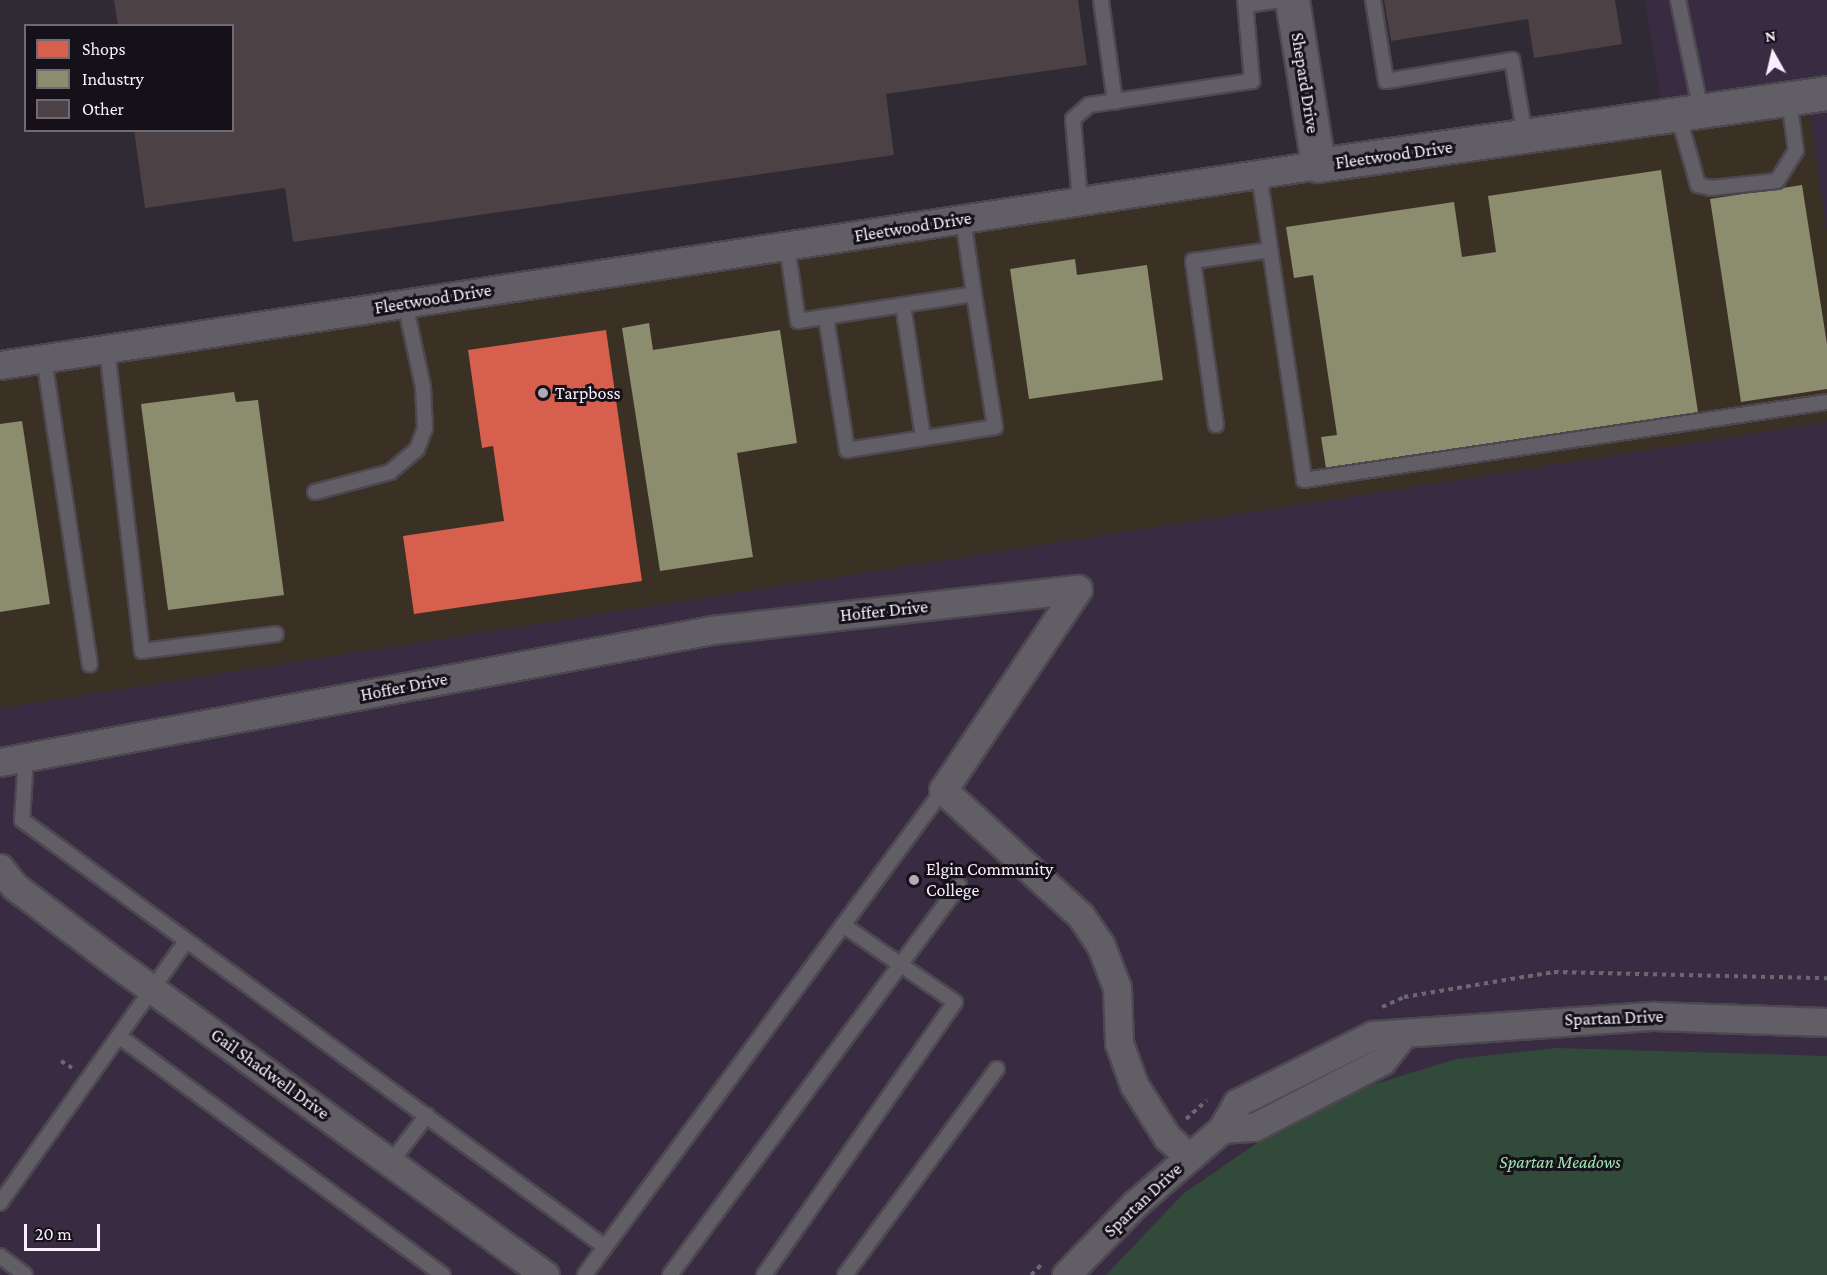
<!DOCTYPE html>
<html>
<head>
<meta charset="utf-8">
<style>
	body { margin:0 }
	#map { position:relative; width:1827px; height:1275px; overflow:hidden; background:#302a34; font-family:"Crimson Pro",serif }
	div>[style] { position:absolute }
	.built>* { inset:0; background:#392b41 }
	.industrial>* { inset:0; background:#3a3024 }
	.green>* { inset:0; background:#324a39 }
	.shops>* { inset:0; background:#d6604d }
	.industry>* { inset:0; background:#8c8c6e }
	.building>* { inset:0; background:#4c4144 }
	.path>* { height:4px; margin-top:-2px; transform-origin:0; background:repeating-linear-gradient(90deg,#6c6870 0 4.5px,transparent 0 9px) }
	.roads { filter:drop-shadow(2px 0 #4d4850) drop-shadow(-2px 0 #4d4850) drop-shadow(0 2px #4d4850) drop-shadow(0 -2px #4d4850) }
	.service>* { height:14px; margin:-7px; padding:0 7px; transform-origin:7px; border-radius:7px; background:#625e66 }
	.minor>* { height:27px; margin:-13.5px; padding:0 13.5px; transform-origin:13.5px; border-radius:13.5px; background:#625e66 }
	.tertiary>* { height:33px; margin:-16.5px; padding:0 16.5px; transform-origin:16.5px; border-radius:16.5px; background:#625e66 }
	.dots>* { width:16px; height:16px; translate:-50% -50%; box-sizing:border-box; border:3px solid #161119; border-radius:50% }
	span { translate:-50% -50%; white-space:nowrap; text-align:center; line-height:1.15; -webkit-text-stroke:6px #161119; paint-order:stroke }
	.street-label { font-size:18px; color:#f7effc }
	.poi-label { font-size:18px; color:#f7effc }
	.left { translate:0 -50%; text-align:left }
	.park-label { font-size:18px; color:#9ee4b0; font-style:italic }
	.legend { position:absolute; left:24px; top:24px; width:210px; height:108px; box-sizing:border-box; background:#161119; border:2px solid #706a74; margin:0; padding:8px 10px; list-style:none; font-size:18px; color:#f7effc }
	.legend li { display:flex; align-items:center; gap:12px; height:30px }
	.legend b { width:30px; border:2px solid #706a74 }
	.north { position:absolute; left:1743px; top:24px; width:60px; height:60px; -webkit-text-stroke:4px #161119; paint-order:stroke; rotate:352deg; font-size:16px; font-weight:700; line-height:24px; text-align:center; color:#f7effc }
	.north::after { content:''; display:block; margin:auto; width:21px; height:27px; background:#f7effc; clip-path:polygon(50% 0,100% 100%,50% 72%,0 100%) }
	.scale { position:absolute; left:24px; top:1224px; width:76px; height:27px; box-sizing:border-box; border:3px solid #f7effc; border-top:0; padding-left:8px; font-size:18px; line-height:21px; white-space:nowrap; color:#f7effc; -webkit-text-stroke:4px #161119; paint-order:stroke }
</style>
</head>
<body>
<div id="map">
	<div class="built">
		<div style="clip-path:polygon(1645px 0,1827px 0,1827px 88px,1663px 113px)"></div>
		<div style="clip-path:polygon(1827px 104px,1827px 232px,1808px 107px)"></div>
		<div style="clip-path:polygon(1827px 422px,1827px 1057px,1120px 1275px,0 1275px,0 708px)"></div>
	</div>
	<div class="industrial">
		<div style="clip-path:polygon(1808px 107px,1827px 232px,1827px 422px,0 708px,0 376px)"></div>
	</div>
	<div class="green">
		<div style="clip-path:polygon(1556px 1048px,1827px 1056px,1827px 1275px,1106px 1275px,1184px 1193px,1276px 1130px,1349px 1092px,1456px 1059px)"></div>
	</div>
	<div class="shops">
		<div style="clip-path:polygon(606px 330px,642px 581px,414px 614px,403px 536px,504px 521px,493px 446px,482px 448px,468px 350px)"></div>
	</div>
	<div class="industry">
		<div style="clip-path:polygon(1661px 170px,1698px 412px,1326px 468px,1321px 437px,1337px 435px,1313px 275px,1294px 278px,1286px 227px,1454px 202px,1462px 257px,1496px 252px,1488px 196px)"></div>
		<div style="clip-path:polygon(1802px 185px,1827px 344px,1827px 389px,1741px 402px,1710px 199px)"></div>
		<div style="clip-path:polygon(1075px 259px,1077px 275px,1147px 265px,1163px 380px,1029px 399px,1010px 269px)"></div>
		<div style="clip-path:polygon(649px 323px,653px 350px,780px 330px,797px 443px,737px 453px,753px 557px,660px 571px,622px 328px)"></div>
		<div style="clip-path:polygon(234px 392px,236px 402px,258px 400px,284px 595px,168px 610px,141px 404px)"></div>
		<div style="clip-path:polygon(22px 421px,50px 604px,0 612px,0 424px)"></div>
	</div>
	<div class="building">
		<div style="clip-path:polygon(114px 0,1078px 0,1087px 65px,886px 94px,894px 155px,293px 242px,285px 188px,145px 208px,134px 130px,232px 130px,232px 26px,118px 26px)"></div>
		<div style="clip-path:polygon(1384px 0,1615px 0,1622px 44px,1534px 58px,1528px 19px,1391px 41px)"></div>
	</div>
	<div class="path">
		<div style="left:1382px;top:1007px;width:24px;rotate:-24deg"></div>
		<div style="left:1404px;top:997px;width:152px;rotate:-9.5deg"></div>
		<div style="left:1554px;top:972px;width:273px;rotate:1.3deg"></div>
		<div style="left:61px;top:1061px;width:13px;rotate:32deg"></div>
		<div style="left:1186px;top:1119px;width:28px;rotate:-42deg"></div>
		<div style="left:1031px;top:1275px;width:14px;rotate:-45deg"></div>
	</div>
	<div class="roads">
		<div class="service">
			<div style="left:1101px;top:0;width:103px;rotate:82.2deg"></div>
			<div style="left:1373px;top:0;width:82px;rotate:80.9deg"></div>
			<div style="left:1386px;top:81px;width:128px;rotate:-9.5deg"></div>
			<div style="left:1512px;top:60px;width:77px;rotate:80.3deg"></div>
			<div style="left:1678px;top:0;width:113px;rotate:78.3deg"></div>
			<div style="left:1246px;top:5px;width:36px;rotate:-8deg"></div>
			<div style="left:1678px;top:114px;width:74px;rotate:74.3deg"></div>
			<div style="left:1698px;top:185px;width:13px;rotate:13deg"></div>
			<div style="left:1711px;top:188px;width:66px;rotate:-6.1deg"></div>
			<div style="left:1777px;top:181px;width:36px;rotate:-58deg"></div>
			<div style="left:1796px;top:151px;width:52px;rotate:-97.7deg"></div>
			<div style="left:1259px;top:174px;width:309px;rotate:81.6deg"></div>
			<div style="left:1304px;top:480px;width:529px;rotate:-8.48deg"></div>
			<div style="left:1080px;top:201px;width:82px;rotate:-94.9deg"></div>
			<div style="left:1073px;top:119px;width:21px;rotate:-41deg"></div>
			<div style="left:1089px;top:105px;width:165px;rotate:-8.4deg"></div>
			<div style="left:1252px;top:81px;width:81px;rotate:-94.9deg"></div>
			<div style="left:787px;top:246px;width:76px;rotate:81.7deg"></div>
			<div style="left:798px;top:321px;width:178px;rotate:-8.7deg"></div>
			<div style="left:974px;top:294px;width:76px;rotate:-98.3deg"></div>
			<div style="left:903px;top:305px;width:134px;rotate:81.4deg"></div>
			<div style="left:826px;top:317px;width:135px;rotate:81deg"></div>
			<div style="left:847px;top:450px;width:150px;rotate:-8.8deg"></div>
			<div style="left:995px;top:427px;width:135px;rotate:-99deg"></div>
			<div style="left:107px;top:349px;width:304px;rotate:83.4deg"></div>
			<div style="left:142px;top:651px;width:135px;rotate:-7.2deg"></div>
			<div style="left:44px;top:358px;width:310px;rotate:81.5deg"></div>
			<div style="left:1216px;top:425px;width:166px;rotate:-98deg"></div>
			<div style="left:1193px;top:261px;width:78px;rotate:-8.1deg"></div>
			<div style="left:315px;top:492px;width:78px;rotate:-14.9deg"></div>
			<div style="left:390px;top:472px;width:35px;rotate:-40deg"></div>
			<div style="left:417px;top:449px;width:22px;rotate:-69deg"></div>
			<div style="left:425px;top:428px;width:41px;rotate:-92.8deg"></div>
			<div style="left:423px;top:387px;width:86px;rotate:-102.1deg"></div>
			<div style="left:26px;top:757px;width:63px;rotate:93.6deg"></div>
			<div style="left:22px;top:820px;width:723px;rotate:36.22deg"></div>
			<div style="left:605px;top:1247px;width:34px;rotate:126deg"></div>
			<div style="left:120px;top:1037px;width:401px;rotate:36.4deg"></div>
			<div style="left:391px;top:1162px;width:59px;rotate:-52.5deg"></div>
			<div style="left:0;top:1203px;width:321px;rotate:-54.6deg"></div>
			<div style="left:605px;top:1247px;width:568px;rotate:-53.51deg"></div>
			<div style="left:0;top:1256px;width:31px;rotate:37deg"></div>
			<div style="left:670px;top:1275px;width:485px;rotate:-53.4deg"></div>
			<div style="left:764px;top:1275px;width:333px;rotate:-55deg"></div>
			<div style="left:955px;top:1002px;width:136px;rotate:-145.5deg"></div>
			<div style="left:845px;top:1275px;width:256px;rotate:-53.6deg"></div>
		</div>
		<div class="minor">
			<div style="left:0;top:365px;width:1333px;rotate:-8.63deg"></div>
			<div style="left:0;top:762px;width:724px;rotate:-10.5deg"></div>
			<div style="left:712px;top:630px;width:368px;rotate:-6.4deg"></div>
			<div style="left:1078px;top:589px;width:242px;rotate:123.9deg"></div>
			<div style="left:943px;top:790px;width:187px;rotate:42.4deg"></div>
			<div style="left:1081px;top:916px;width:36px;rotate:56deg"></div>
			<div style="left:1101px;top:946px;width:45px;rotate:69.1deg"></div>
			<div style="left:1117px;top:988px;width:55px;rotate:87.9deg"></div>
			<div style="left:1119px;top:1043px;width:45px;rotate:70.3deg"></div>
			<div style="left:1134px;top:1085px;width:62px;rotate:57.6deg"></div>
			<div style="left:1167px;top:1137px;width:30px;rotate:42deg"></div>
			<div style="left:0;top:868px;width:23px;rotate:52deg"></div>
			<div style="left:14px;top:886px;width:124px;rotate:37.1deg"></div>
			<div style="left:113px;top:961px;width:534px;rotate:36.01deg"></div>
			<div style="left:1222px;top:1129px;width:32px;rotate:-4deg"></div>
			<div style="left:1254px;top:1127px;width:144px;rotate:-27.3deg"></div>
			<div style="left:1382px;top:1061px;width:31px;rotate:-52deg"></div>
			<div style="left:1066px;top:1275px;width:99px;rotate:-45.8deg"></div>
			<div style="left:1135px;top:1204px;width:115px;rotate:-40.8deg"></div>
			<div style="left:1222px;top:1129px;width:30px;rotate:-60deg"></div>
			<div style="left:1237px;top:1103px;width:152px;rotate:-26.6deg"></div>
			<div style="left:1373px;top:1035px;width:282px;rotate:-3.9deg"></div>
			<div style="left:1654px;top:1016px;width:173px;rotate:2deg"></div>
		</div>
		<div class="tertiary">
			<div style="left:1292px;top:0;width:167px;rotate:81deg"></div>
			<div style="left:1318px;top:165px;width:514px;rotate:-8.05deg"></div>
		</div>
	</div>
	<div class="dots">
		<div style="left:543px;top:393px;background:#b1aab6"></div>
		<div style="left:914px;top:880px;background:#b1aab6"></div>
	</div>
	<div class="street-label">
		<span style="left:1305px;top:83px;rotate:81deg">Shepard Drive</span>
		<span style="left:1394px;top:155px;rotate:-8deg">Fleetwood Drive</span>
		<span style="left:913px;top:227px;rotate:-9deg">Fleetwood Drive</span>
		<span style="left:433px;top:299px;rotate:-9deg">Fleetwood Drive</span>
		<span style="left:884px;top:611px;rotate:-6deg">Hoffer Drive</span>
		<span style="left:404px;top:687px;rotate:-11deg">Hoffer Drive</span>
		<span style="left:1614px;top:1018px;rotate:-2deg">Spartan Drive</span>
		<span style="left:270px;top:1074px;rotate:36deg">Gail Shadwell Drive</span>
		<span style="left:1143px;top:1200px;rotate:-43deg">Spartan Drive</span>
	</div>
	<div class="poi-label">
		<span class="left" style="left:555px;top:393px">Tarpboss</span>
		<span class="left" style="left:926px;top:880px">Elgin Community<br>College</span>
	</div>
	<div class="park-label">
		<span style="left:1560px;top:1162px">Spartan Meadows</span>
	</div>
	<ul class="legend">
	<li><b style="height:16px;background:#d6604d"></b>Shops</li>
	<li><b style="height:16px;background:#8c8c6e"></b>Industry</li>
	<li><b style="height:16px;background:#4c4144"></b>Other</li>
	</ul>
	<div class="north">N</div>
	<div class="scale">20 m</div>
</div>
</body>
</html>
